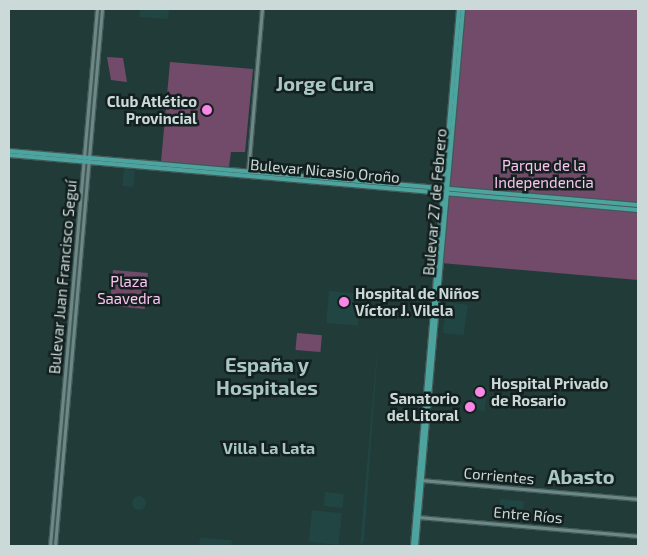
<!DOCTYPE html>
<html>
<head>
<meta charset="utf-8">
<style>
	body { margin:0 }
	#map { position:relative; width:647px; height:555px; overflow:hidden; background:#213b39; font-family:"Exo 2",sans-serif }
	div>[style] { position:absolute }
	.built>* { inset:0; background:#204543; transform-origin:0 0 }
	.round { border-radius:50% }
	.green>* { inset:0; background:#724b6a; transform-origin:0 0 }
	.roads { filter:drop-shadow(1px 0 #425958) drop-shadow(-1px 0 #425958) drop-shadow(0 1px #425958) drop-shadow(0 -1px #425958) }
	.tertiary>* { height:2.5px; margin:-1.25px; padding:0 1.25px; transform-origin:1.25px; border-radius:1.25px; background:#6d8987 }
	.secondary>* { height:2.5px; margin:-1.25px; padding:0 1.25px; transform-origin:1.25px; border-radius:1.25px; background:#6d8987 }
	.primary>* { height:4px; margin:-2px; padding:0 2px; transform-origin:2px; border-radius:2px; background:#4da39e }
	.dots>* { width:14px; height:14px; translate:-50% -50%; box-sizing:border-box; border:2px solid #14201f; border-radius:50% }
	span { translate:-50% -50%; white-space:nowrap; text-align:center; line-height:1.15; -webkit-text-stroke:5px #14201f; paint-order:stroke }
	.poi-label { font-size:15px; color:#cbdad9; font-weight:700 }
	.right { translate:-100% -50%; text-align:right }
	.left { translate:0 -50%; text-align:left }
	.park-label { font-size:15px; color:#fcc4f0 }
	.street-label { font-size:15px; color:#cbdad9 }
	.neighbourhood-label { font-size:16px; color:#a9c8c5; font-weight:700 }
	.district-label { font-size:20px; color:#a9c8c5; font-weight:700 }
	.frame { position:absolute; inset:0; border:10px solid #cbdad9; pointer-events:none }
</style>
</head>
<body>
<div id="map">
	<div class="built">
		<div style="clip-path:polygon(140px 9px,169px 9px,168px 19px,139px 17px)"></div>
		<div style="left:124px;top:169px;width:11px;height:17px;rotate:5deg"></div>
		<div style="left:329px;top:291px;width:32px;height:32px;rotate:5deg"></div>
		<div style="left:447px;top:302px;width:21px;height:31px;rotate:8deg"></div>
		<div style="clip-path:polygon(379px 332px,364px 541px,360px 546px,371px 419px)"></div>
		<div style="left:474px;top:385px;width:14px;height:24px;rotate:8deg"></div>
		<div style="left:325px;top:492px;width:19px;height:14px;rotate:6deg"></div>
		<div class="round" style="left:132px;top:496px;width:14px;height:14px"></div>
		<div style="left:500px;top:499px;width:24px;height:21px;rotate:5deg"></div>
		<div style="left:312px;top:510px;width:30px;height:32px;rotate:6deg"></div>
		<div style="clip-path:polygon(200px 538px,232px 540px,231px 546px,199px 546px)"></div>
	</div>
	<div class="green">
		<div style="clip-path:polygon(97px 9px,102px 9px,89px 158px,443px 189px,443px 193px,89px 162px,55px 546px,50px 546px,84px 162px,9px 155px,9px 151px,84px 157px)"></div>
		<div style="clip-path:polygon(463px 9px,638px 9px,638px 280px,441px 263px)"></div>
		<div style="clip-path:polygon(107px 57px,123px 58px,127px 82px,111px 80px)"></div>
		<div style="clip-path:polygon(170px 62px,253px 69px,245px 152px,231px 152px,229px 167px,161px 162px)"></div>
		<div style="left:113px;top:270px;width:35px;height:36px;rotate:5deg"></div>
		<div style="left:297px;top:333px;width:25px;height:17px;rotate:5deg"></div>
	</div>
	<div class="roads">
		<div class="tertiary">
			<div style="left:248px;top:172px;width:164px;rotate:-85.1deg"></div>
		</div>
		<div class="secondary">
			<div style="left:421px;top:480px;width:218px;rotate:5deg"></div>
			<div style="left:418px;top:517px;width:221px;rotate:4.9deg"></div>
			<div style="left:50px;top:546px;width:539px;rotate:-85deg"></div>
			<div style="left:55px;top:546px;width:539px;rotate:-85deg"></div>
		</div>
		<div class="primary">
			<div style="left:9px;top:151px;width:631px;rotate:4.91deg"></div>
			<div style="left:9px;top:155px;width:631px;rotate:5deg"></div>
			<div style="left:413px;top:546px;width:539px;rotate:-85.1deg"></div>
			<div style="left:416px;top:546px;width:539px;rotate:-85deg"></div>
		</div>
	</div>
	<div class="dots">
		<div style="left:207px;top:110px;background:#fa87e6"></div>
		<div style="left:344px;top:302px;background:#fa87e6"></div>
		<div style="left:480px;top:392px;background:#fa87e6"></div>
		<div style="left:470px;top:407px;background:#fa87e6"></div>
	</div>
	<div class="poi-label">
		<span class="right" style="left:197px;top:110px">Club Atlético<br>Provincial</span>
		<span class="left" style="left:355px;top:302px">Hospital de Niños<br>Víctor J. Vilela</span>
		<span class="left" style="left:491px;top:392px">Hospital Privado<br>de Rosario</span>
		<span class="right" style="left:459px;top:407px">Sanatorio<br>del Litoral</span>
	</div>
	<div class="park-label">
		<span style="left:544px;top:174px">Parque de la<br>Independencia</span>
		<span style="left:129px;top:290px">Plaza<br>Saavedra</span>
	</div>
	<div class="street-label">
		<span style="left:325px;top:171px;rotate:5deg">Bulevar Nicasio Oroño</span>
		<span style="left:435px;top:202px;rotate:-85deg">Bulevar 27 de Febrero</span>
		<span style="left:63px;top:277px;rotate:-85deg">Bulevar Juan Francisco Seguí</span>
		<span style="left:499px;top:476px;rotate:5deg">Corrientes</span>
		<span style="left:528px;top:515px;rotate:5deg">Entre Ríos</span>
	</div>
	<div class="neighbourhood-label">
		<span style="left:269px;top:448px">Villa La Lata</span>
	</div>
	<div class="district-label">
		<span style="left:325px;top:83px">Jorge Cura</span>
		<span style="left:267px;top:376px">España y<br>Hospitales</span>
		<span style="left:581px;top:476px">Abasto</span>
	</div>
	<div class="frame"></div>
</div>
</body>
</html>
